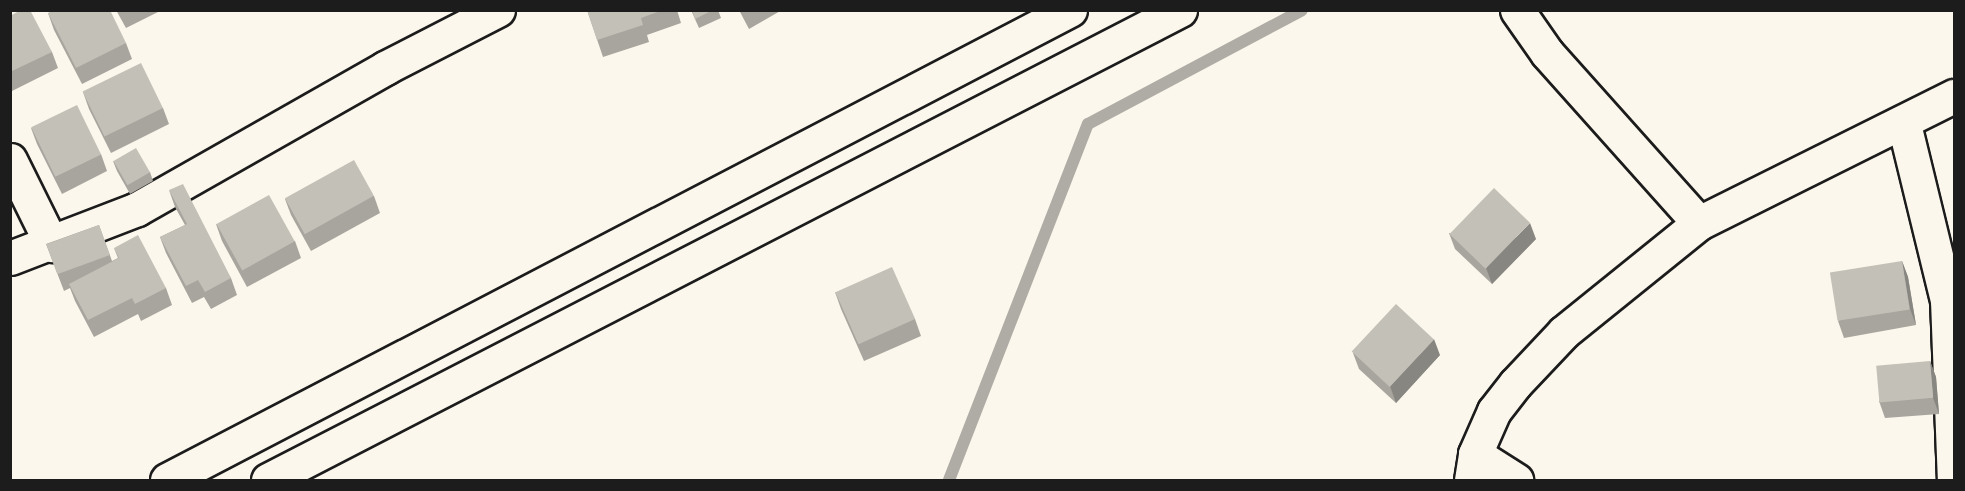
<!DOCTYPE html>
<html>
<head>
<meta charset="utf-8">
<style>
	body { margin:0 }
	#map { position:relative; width:1965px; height:491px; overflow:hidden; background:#fbf7ec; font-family:"Patrick Hand",sans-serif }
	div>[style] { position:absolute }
	.stream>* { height:12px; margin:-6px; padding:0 6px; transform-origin:6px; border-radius:6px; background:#afaca5 }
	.roads { filter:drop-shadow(2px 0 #1c1c1c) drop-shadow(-2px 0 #1c1c1c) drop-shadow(0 2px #1c1c1c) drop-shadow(0 -2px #1c1c1c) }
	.street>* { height:33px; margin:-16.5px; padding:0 16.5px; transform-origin:16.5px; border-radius:16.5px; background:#fbf7ec }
	.secondary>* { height:33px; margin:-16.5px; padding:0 16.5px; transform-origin:16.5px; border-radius:16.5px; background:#fbf7ec }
	.wall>* { inset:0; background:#a8a59e }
	.shaded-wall>* { inset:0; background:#888681 }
	.building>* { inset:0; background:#c3c0b8; transform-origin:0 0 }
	span { translate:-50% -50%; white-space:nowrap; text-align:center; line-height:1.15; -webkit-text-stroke:5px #fbf7ec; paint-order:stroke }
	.frame { position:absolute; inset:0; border:12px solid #1c1c1c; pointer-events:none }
</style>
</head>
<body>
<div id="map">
	<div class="stream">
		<div style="left:949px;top:480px;width:382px;rotate:-68.7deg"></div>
		<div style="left:1088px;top:124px;width:242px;rotate:-28deg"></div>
	</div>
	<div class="roads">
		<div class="street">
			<div style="left:1904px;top:124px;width:181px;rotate:76.3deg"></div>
			<div style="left:1947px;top:300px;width:180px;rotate:87.8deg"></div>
			<div style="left:10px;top:160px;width:95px;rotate:63.7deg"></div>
			<div style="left:10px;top:258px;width:136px;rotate:-21.1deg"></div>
			<div style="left:137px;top:209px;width:285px;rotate:-29.6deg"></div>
			<div style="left:385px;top:68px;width:127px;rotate:-27.2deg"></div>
			<div style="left:1475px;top:454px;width:49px;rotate:32.4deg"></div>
			<div style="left:1471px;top:480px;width:26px;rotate:-81deg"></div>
			<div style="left:1475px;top:454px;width:47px;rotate:-66.2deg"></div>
			<div style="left:1494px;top:411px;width:34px;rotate:-52deg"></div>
			<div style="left:1515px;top:384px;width:71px;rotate:-46.7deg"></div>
			<div style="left:1564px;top:332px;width:174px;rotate:-38.9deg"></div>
			<div style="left:1699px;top:223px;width:285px;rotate:-26.5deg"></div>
		</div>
		<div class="secondary">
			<div style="left:1517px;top:10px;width:52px;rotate:55.1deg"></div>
			<div style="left:1547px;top:53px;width:228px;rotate:48.2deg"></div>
			<div style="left:167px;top:480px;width:1018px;rotate:-27.5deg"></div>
			<div style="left:268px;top:480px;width:1026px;rotate:-27.26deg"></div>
		</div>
	</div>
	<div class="wall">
		<div style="clip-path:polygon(116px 10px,162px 10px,126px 28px)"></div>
		<div style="clip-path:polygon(587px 10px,677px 10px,681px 23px,647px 35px,649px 42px,603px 57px)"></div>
		<div style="clip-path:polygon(691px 10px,718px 10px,721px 18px,699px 28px)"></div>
		<div style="clip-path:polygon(739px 10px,782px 10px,749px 29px)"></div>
		<div style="clip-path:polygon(48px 13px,126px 43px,132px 59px,82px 84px,54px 30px)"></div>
		<div style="clip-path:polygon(10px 16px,52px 52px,58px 68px,10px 92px)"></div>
		<div style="clip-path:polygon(83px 92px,163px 108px,169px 124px,111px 153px,89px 109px)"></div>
		<div style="clip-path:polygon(31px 128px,101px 154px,107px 171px,62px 194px,37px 144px)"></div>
		<div style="clip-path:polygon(113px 161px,150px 172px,153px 181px,130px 194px,117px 171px)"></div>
		<div style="clip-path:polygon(169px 190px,231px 278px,237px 295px,211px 309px,204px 297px,192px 303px,166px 253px,160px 237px,185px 225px,175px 207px)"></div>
		<div style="clip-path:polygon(374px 196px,380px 213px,311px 251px,291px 215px,285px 199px)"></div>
		<div style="clip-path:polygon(216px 224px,295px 241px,301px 258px,247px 287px,222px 241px)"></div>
		<div style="clip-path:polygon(99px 225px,112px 261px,118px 258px,114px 248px,166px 288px,172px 305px,141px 321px,138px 314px,94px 337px,75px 301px,70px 288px,64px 291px,46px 244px)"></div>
		<div style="clip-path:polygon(1449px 233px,1536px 239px,1492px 284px,1455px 249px)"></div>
		<div style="clip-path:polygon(1902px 261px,1908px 277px,1916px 325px,1844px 338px,1838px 321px)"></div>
		<div style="clip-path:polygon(835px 292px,915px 319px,921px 336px,864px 361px,841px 309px)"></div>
		<div style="clip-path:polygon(1353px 353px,1440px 355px,1396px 403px,1359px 369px)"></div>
		<div style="clip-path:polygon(1930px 361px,1936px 377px,1939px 414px,1885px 418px,1879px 401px)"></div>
	</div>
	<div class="shaded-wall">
		<div style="clip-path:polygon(1530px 223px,1536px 239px,1492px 284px,1486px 268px)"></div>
		<div style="clip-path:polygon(1902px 261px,1908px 277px,1916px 325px,1910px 309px)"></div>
		<div style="clip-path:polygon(1434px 339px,1440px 355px,1396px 403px,1390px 386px)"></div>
		<div style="clip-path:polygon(1930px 361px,1936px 377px,1939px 414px,1933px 398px)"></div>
	</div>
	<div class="building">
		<div style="clip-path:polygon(21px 10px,30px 10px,52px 52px,10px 72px,10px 16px)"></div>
		<div style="clip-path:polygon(53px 10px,110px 10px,126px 43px,76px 68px,48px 13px)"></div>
		<div style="clip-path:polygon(587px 10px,663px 10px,641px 18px,643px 25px,597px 40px)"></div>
		<div style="clip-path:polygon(692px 10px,713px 10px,695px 19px)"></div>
		<div style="left:141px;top:63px;width:50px;height:65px;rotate:64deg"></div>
		<div style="left:77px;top:105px;width:55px;height:51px;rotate:64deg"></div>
		<div style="left:136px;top:148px;width:28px;height:26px;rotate:60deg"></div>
		<div style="left:354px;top:160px;width:41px;height:79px;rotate:61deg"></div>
		<div style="clip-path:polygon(183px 184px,231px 278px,205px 292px,198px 280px,186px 286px,160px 237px,187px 224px,169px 190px)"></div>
		<div style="left:1494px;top:188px;width:50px;height:64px;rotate:44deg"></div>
		<div style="left:269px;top:195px;width:53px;height:60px;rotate:61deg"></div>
		<div style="left:99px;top:225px;width:32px;height:56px;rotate:70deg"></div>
		<div style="clip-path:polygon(138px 235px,166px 288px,135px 304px,132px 298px,88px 320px,69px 284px,119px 258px,114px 248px)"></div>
		<div style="left:1902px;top:261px;width:49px;height:73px;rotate:81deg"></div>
		<div style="left:892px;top:267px;width:57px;height:62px;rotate:66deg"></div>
		<div style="left:1396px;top:304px;width:52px;height:65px;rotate:43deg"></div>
		<div style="left:1930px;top:361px;width:37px;height:54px;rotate:85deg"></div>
	</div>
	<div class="frame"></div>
</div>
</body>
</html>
